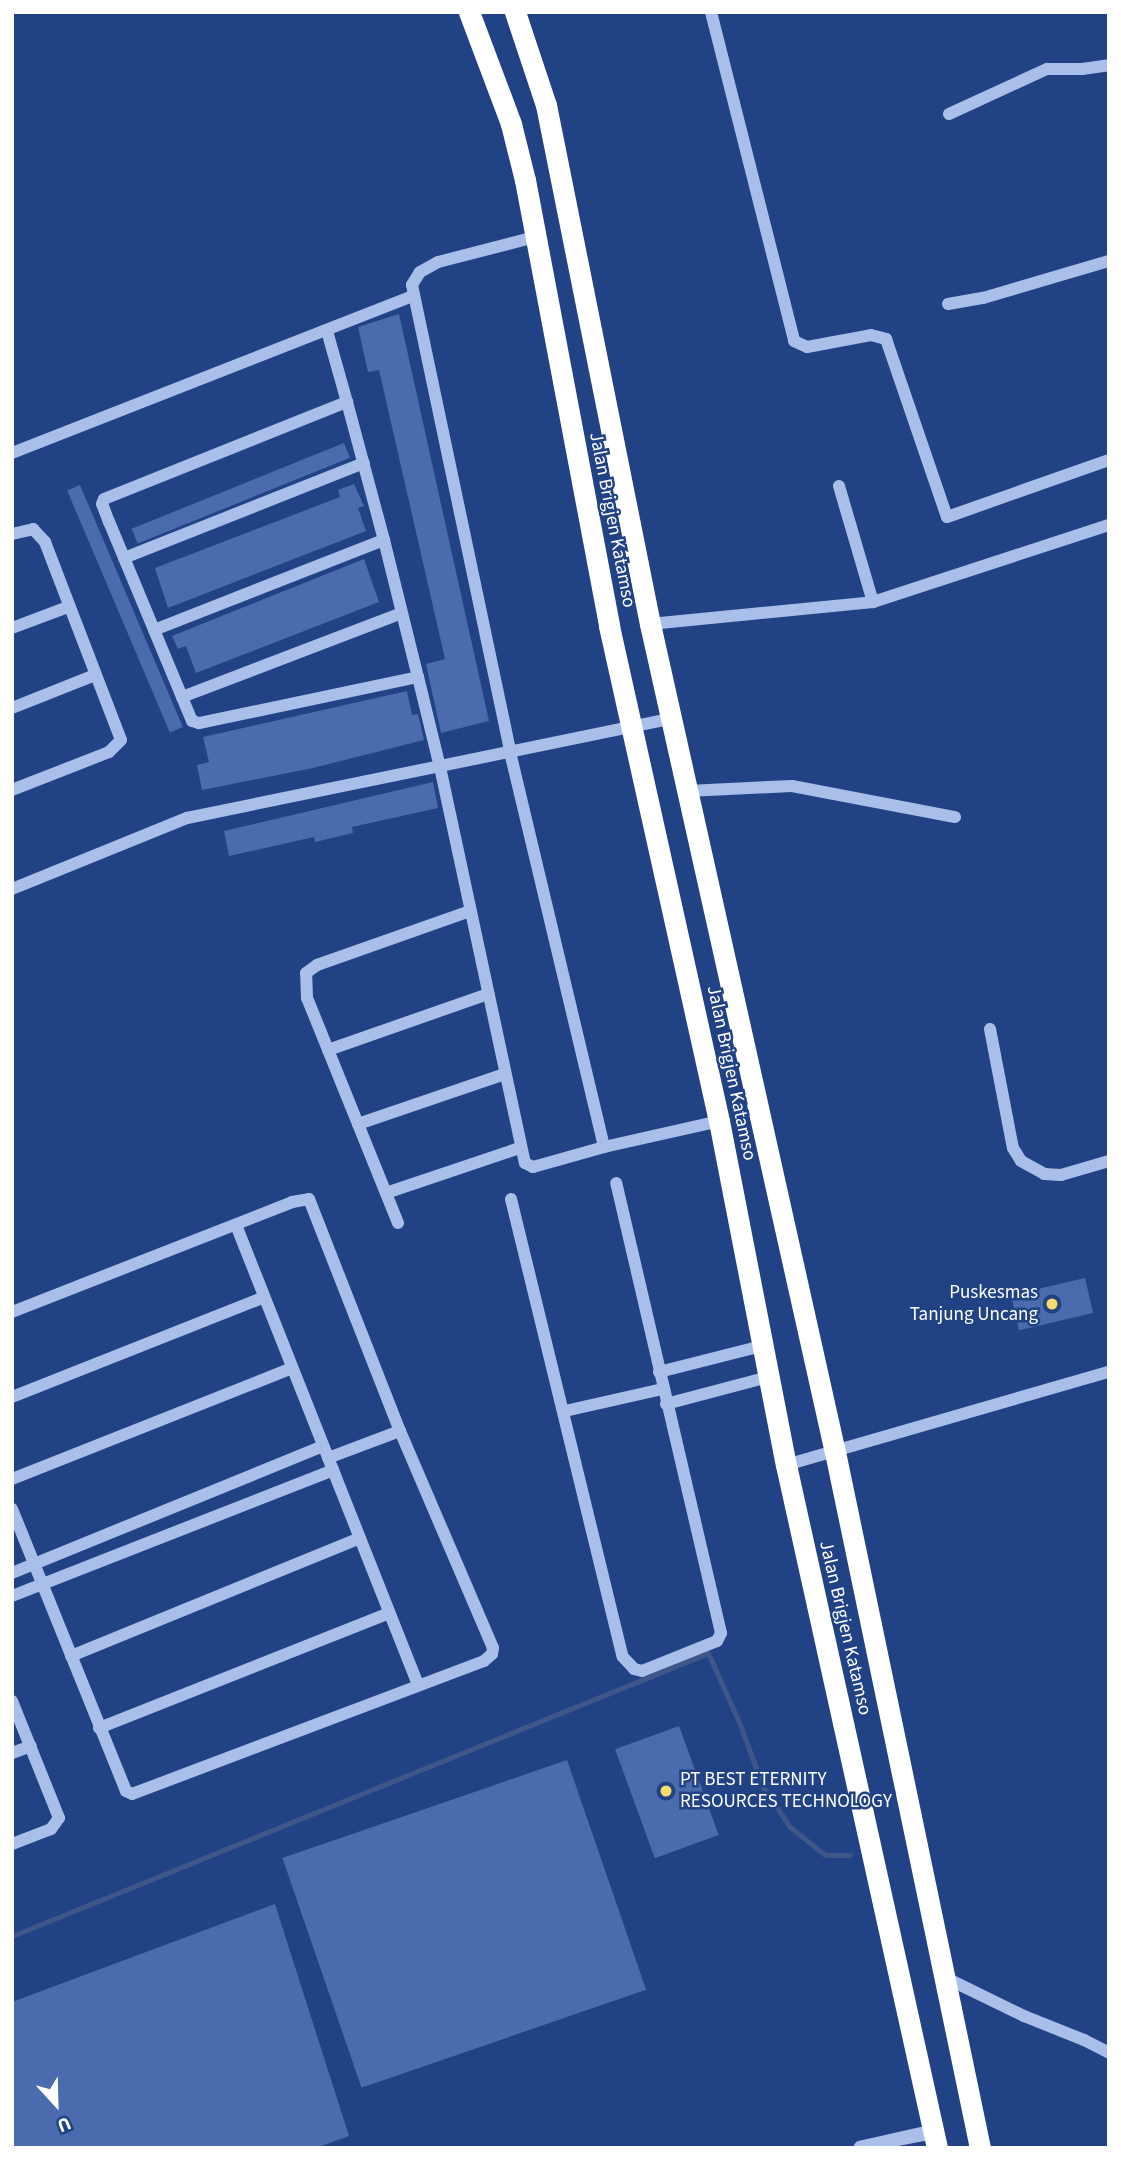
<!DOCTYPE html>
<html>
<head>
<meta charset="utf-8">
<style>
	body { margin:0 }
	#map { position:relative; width:1121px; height:2160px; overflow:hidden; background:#214284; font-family:"Source Sans 3",sans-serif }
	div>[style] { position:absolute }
	.stream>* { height:5px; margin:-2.5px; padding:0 2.5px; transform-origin:2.5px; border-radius:2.5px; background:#3f5788 }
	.building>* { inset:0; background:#4a6bad; transform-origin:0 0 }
	.minor>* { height:12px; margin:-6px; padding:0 6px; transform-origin:6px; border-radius:6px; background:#a9bfe9 }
	.highway>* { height:21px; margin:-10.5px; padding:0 10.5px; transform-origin:10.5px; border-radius:10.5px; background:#fff }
	.dots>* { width:19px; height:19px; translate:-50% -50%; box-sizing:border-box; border:4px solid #214284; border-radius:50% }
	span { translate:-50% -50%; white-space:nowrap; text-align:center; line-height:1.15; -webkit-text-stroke:5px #214284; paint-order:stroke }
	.street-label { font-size:19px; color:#fff }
	.poi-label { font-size:19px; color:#fff }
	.right { translate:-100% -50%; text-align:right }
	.left { translate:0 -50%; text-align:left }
	.frame { position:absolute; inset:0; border:14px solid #fff; pointer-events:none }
	.north { position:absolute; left:21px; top:2069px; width:70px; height:70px; -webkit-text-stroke:5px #214284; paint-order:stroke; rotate:158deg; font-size:19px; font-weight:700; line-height:28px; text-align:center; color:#fff }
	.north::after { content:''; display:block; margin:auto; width:24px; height:32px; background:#fff; clip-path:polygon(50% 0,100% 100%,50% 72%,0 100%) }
</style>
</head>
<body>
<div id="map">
	<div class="stream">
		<div style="left:12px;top:1936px;width:751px;rotate:-22.13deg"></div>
		<div style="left:708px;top:1653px;width:76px;rotate:65.8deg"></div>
		<div style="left:739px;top:1722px;width:69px;rotate:69.7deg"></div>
		<div style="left:763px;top:1787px;width:48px;rotate:56deg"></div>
		<div style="left:790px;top:1827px;width:45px;rotate:38.7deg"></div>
		<div style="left:825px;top:1855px;width:25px"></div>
	</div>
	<div class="building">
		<div style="clip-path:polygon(399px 314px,489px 721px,441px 733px,426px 664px,445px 659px,379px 370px,368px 372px,358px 327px)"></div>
		<div style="left:344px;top:443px;width:16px;height:229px;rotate:68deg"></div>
		<div style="clip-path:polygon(354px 484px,364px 506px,358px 508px,366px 531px,168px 608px,155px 568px,340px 497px,338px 490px)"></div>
		<div style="left:80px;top:485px;width:263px;height:14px;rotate:67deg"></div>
		<div style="clip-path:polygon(364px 559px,379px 602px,196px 673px,186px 646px,178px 649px,172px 636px)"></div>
		<div style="clip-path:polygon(407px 691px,412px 715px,418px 714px,424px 740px,313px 768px,202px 790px,197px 765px,209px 762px,203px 737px)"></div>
		<div style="clip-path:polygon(433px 782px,438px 808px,352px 827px,353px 833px,315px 842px,314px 837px,229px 856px,224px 831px)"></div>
		<div style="left:1085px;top:1278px;width:36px;height:76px;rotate:77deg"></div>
		<div style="left:679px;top:1726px;width:116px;height:68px;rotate:70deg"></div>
		<div style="left:567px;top:1760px;width:243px;height:301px;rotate:71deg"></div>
		<div style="clip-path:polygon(275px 1904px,349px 2136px,316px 2148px,12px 2148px,12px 2002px)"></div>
	</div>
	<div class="minor">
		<div style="left:711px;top:12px;width:339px;rotate:75.8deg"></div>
		<div style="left:794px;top:341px;width:14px;rotate:25deg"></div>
		<div style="left:807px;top:347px;width:65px;rotate:-10.6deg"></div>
		<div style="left:871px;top:335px;width:16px;rotate:15deg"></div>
		<div style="left:886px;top:339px;width:188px;rotate:71.1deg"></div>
		<div style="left:947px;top:517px;width:172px;rotate:-19.4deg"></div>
		<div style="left:949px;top:114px;width:108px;rotate:-24.7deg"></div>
		<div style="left:1047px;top:69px;width:35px"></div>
		<div style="left:1082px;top:69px;width:27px;rotate:-8deg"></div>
		<div style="left:535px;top:237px;width:100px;rotate:165.5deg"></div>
		<div style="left:438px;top:262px;width:21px;rotate:151deg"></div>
		<div style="left:420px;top:272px;width:15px;rotate:122deg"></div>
		<div style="left:412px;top:285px;width:477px;rotate:78.1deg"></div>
		<div style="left:510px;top:752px;width:406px;rotate:76.6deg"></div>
		<div style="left:948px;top:304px;width:36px;rotate:-10deg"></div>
		<div style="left:983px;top:298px;width:131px;rotate:-16.4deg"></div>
		<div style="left:327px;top:331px;width:74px;rotate:74.3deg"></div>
		<div style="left:12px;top:453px;width:431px;rotate:-21.4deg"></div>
		<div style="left:839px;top:486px;width:121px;rotate:73.7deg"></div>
		<div style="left:12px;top:534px;width:22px;rotate:-13deg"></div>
		<div style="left:33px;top:529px;width:18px;rotate:47deg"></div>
		<div style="left:45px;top:542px;width:212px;rotate:69deg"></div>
		<div style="left:121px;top:740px;width:17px;rotate:135deg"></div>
		<div style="left:109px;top:752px;width:104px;rotate:158.6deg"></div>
		<div style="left:124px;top:558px;width:258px;rotate:-21.6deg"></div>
		<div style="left:650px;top:624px;width:224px;rotate:-5.6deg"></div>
		<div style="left:873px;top:602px;width:248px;rotate:-18.1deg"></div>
		<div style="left:12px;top:628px;width:60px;rotate:-20.6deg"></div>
		<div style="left:154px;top:630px;width:247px;rotate:-21.4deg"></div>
		<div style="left:418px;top:677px;width:224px;rotate:168.1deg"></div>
		<div style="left:199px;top:723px;width:7px;rotate:-164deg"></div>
		<div style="left:192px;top:721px;width:216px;rotate:-112.6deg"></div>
		<div style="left:109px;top:522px;width:19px;rotate:-111deg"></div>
		<div style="left:102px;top:504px;width:5px;rotate:-68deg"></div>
		<div style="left:104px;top:499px;width:262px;rotate:-21.8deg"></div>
		<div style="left:347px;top:402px;width:143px;rotate:75deg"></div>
		<div style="left:384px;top:540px;width:141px;rotate:76.1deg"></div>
		<div style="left:418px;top:677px;width:93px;rotate:76.3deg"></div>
		<div style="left:440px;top:767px;width:405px;rotate:77.9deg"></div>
		<div style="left:525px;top:1163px;width:9px;rotate:27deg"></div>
		<div style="left:533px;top:1167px;width:74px;rotate:-15.7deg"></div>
		<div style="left:604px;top:1147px;width:118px;rotate:-12.7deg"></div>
		<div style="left:182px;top:697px;width:235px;rotate:-20.9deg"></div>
		<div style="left:12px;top:708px;width:89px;rotate:-21.7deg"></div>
		<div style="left:688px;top:791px;width:104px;rotate:-2.8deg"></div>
		<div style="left:792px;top:786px;width:166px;rotate:10.8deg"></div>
		<div style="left:12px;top:889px;width:189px;rotate:-22.1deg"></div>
		<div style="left:187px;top:818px;width:494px;rotate:-11.6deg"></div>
		<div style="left:990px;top:1029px;width:121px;rotate:79.1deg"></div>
		<div style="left:1013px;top:1148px;width:15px;rotate:58deg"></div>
		<div style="left:1021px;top:1161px;width:26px;rotate:29deg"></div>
		<div style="left:1044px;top:1174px;width:17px;rotate:3deg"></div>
		<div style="left:1061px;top:1175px;width:50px;rotate:-16.3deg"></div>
		<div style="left:328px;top:1050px;width:170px;rotate:-19.3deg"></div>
		<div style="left:358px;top:1124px;width:155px;rotate:-18.8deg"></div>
		<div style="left:386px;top:1193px;width:141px;rotate:-18.6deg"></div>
		<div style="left:511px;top:1199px;width:471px;rotate:76.3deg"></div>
		<div style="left:623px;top:1657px;width:16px;rotate:47deg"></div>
		<div style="left:634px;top:1669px;width:8px;rotate:14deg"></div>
		<div style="left:642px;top:1671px;width:81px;rotate:-21.8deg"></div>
		<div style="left:717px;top:1641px;width:9px;rotate:-63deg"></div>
		<div style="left:721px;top:1633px;width:462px;rotate:-103.1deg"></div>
		<div style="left:398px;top:1223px;width:243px;rotate:-112deg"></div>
		<div style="left:307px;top:998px;width:25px;rotate:-92deg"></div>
		<div style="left:306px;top:973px;width:14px;rotate:-36deg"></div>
		<div style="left:317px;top:965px;width:162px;rotate:-19.4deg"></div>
		<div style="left:236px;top:1225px;width:494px;rotate:68.4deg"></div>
		<div style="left:12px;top:1312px;width:301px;rotate:-21.4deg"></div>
		<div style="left:292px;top:1202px;width:17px;rotate:-10deg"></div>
		<div style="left:309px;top:1199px;width:249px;rotate:68.6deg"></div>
		<div style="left:400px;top:1431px;width:236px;rotate:66.8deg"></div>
		<div style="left:493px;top:1648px;width:6px;rotate:99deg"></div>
		<div style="left:492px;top:1654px;width:11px;rotate:139deg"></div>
		<div style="left:484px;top:1661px;width:376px;rotate:159.3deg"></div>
		<div style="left:132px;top:1794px;width:7px;rotate:-153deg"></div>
		<div style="left:126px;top:1791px;width:304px;rotate:-112deg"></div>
		<div style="left:659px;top:1372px;width:106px;rotate:-14.2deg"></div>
		<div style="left:12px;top:1397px;width:271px;rotate:-21.6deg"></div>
		<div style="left:666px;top:1404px;width:106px;rotate:-14.8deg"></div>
		<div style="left:565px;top:1411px;width:100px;rotate:-12.7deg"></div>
		<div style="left:328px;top:1458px;width:77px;rotate:-20.6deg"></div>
		<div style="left:786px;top:1465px;width:336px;rotate:-16.1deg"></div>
		<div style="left:12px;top:1479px;width:301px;rotate:-21.6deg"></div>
		<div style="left:12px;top:1573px;width:336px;rotate:-22.2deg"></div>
		<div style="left:12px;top:1596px;width:345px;rotate:-21.4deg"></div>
		<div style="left:71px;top:1656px;width:312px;rotate:-22.2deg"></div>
		<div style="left:12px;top:1701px;width:126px;rotate:68.1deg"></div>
		<div style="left:59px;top:1818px;width:14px;rotate:126deg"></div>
		<div style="left:51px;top:1829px;width:42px;rotate:159deg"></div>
		<div style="left:99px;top:1728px;width:312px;rotate:-21.6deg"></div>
		<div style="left:12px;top:1753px;width:20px;rotate:-20deg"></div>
		<div style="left:946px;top:1978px;width:87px;rotate:26deg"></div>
		<div style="left:1024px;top:2016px;width:65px;rotate:21.8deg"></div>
		<div style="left:1084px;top:2040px;width:28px;rotate:27deg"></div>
		<div style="left:934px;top:2130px;width:76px;rotate:167.1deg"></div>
		<div style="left:860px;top:2147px;width:75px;rotate:-10.7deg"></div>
	</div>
	<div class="highway">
		<div style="left:469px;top:12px;width:120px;rotate:69.4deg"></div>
		<div style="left:511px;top:124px;width:58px;rotate:76deg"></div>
		<div style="left:525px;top:180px;width:454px;rotate:79.3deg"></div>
		<div style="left:609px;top:626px;width:507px;rotate:77.47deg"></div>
		<div style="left:719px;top:1121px;width:350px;rotate:79deg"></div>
		<div style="left:786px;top:1465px;width:699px;rotate:77.53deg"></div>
		<div style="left:515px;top:12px;width:98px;rotate:71.6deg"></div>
		<div style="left:546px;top:105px;width:529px;rotate:78.67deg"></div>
		<div style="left:650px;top:624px;width:848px;rotate:77.41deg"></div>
		<div style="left:835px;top:1452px;width:711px;rotate:78.23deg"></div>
	</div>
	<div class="dots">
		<div style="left:1052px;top:1304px;background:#f6dc6a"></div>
		<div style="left:666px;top:1791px;background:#f6dc6a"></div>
	</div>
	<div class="street-label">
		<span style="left:612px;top:520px;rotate:79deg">Jalan Brigjen Katamso</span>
		<span style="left:731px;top:1073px;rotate:78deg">Jalan Brigjen Katamso</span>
		<span style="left:845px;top:1628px;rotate:77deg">Jalan Brigjen Katamso</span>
	</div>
	<div class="poi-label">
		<span class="right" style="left:1038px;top:1304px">Puskesmas<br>Tanjung Uncang</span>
		<span class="left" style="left:680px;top:1791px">PT BEST ETERNITY<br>RESOURCES TECHNOLOGY</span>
	</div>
	<div class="frame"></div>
	<div class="north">U</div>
</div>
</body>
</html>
